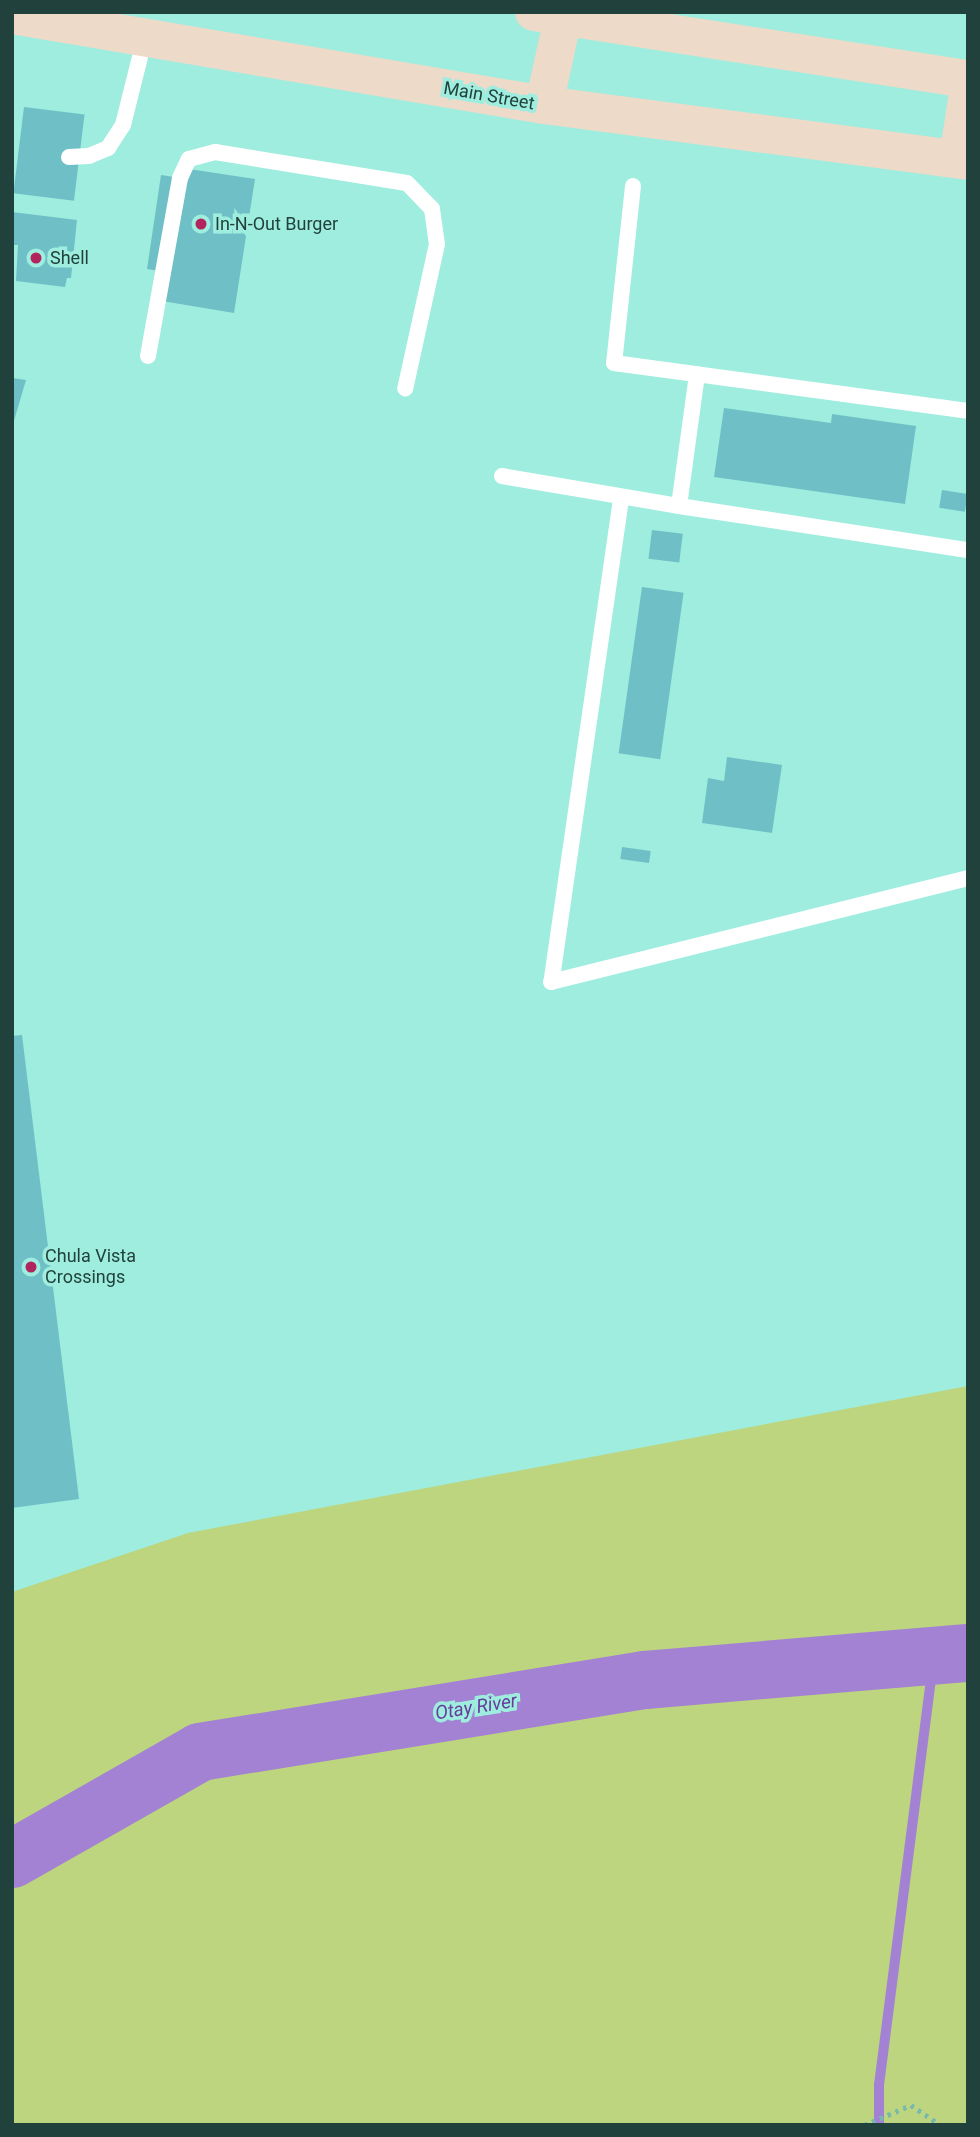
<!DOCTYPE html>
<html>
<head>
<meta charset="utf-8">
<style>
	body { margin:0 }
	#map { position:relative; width:980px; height:2137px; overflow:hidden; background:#9eedde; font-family:Roboto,sans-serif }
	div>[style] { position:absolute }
	.green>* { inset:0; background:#bdd57e }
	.stream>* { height:10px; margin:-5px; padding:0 5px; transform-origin:5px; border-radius:5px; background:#a382d4 }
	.river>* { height:58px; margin:-29px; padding:0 29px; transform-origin:29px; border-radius:29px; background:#a382d4 }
	.building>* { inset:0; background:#6fc0c6; transform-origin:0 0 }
	.path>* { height:4.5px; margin-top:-2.25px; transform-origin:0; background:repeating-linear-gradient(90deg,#78b9ad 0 3.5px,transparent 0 8.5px) }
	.lane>* { height:16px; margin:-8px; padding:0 8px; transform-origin:8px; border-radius:8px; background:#fff }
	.secondary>* { height:38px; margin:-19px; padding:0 19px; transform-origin:19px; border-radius:19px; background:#eedac8 }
	.dots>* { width:19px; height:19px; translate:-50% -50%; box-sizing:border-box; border:4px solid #9eedde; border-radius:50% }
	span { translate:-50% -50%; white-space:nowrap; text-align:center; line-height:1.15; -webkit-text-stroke:7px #9eedde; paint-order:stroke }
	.street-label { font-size:18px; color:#21423c }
	.poi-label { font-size:18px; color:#21423c }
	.left { translate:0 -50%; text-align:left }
	.water-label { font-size:19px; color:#683c9d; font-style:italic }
	.frame { position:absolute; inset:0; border:14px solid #21423c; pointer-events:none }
</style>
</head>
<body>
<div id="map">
	<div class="green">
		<div style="clip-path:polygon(968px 1386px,968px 2125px,12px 2125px,12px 1592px,188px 1533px)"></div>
	</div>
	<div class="stream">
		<div style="left:879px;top:2125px;width:40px;rotate:-90deg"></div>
		<div style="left:879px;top:2085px;width:434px;rotate:-82.7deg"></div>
	</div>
	<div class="river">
		<div style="left:12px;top:1859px;width:216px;rotate:-29.6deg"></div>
		<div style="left:200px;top:1752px;width:451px;rotate:-9.2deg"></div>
		<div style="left:645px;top:1680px;width:324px;rotate:-4.8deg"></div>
	</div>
	<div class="building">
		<div style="left:24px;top:107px;width:61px;height:87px;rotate:7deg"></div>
		<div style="clip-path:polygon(189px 169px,255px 179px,234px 313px,162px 301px,171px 273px,147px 269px,161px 175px,188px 179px)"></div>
		<div style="clip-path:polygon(12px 212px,77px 220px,71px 278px,67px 278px,65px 287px,16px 281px,18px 245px,12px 245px)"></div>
		<div style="clip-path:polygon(12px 378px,26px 380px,13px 424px,12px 424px)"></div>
		<div style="clip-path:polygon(724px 408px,831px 423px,832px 414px,916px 426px,905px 504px,714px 477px)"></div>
		<div style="left:942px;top:490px;width:26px;height:18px;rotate:9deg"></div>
		<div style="left:652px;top:530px;width:31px;height:29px;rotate:7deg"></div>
		<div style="left:642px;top:587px;width:42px;height:168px;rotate:8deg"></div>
		<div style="clip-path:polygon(727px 757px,782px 765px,772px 833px,702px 823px,708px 778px,724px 781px)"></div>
		<div style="left:622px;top:847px;width:29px;height:12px;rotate:8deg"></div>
		<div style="clip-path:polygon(22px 1035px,79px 1499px,12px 1508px,12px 1036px)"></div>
	</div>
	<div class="path">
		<div style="left:864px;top:2125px;width:51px;rotate:-23.1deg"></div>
		<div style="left:911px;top:2105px;width:36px;rotate:34deg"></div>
	</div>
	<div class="lane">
		<div style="left:69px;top:157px;width:20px;rotate:-3deg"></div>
		<div style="left:89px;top:156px;width:21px;rotate:-23deg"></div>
		<div style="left:108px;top:148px;width:27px;rotate:-57deg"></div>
		<div style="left:123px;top:125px;width:91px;rotate:-76deg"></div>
		<div style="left:633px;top:186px;width:178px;rotate:96.1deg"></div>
		<div style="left:614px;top:363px;width:357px;rotate:7.7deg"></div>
		<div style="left:148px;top:356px;width:181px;rotate:-79.8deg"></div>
		<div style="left:180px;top:178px;width:21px;rotate:-65deg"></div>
		<div style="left:189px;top:159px;width:27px;rotate:-15deg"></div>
		<div style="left:215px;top:152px;width:194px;rotate:9.2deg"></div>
		<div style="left:407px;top:183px;width:36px;rotate:46deg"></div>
		<div style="left:432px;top:209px;width:35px;rotate:82deg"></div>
		<div style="left:437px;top:244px;width:148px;rotate:102.4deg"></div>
		<div style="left:502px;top:476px;width:180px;rotate:9.6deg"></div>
		<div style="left:679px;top:506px;width:133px;rotate:-82.2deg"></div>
		<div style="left:621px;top:499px;width:488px;rotate:98.2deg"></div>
		<div style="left:551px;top:982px;width:430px;rotate:-14deg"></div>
		<div style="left:679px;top:506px;width:292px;rotate:8.7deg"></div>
	</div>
	<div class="secondary">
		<div style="left:534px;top:12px;width:439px;rotate:8.8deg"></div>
		<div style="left:12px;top:15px;width:540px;rotate:9.6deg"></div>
		<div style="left:544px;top:105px;width:428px;rotate:7.5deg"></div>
		<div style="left:544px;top:105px;width:90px;rotate:-77.8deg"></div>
		<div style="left:958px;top:159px;width:68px;rotate:-81.5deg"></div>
	</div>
	<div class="dots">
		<div style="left:201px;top:224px;background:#b1245e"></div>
		<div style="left:36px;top:258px;background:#b1245e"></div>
		<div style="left:31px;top:1267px;background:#b1245e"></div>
	</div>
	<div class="street-label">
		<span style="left:489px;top:96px;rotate:10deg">Main Street</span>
	</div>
	<div class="poi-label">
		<span class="left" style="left:215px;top:224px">In-N-Out Burger</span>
		<span class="left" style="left:50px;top:258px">Shell</span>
		<span class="left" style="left:45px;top:1267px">Chula Vista<br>Crossings</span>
	</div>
	<div class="water-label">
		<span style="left:476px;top:1707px;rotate:-9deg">Otay River</span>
	</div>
	<div class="frame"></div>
</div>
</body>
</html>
